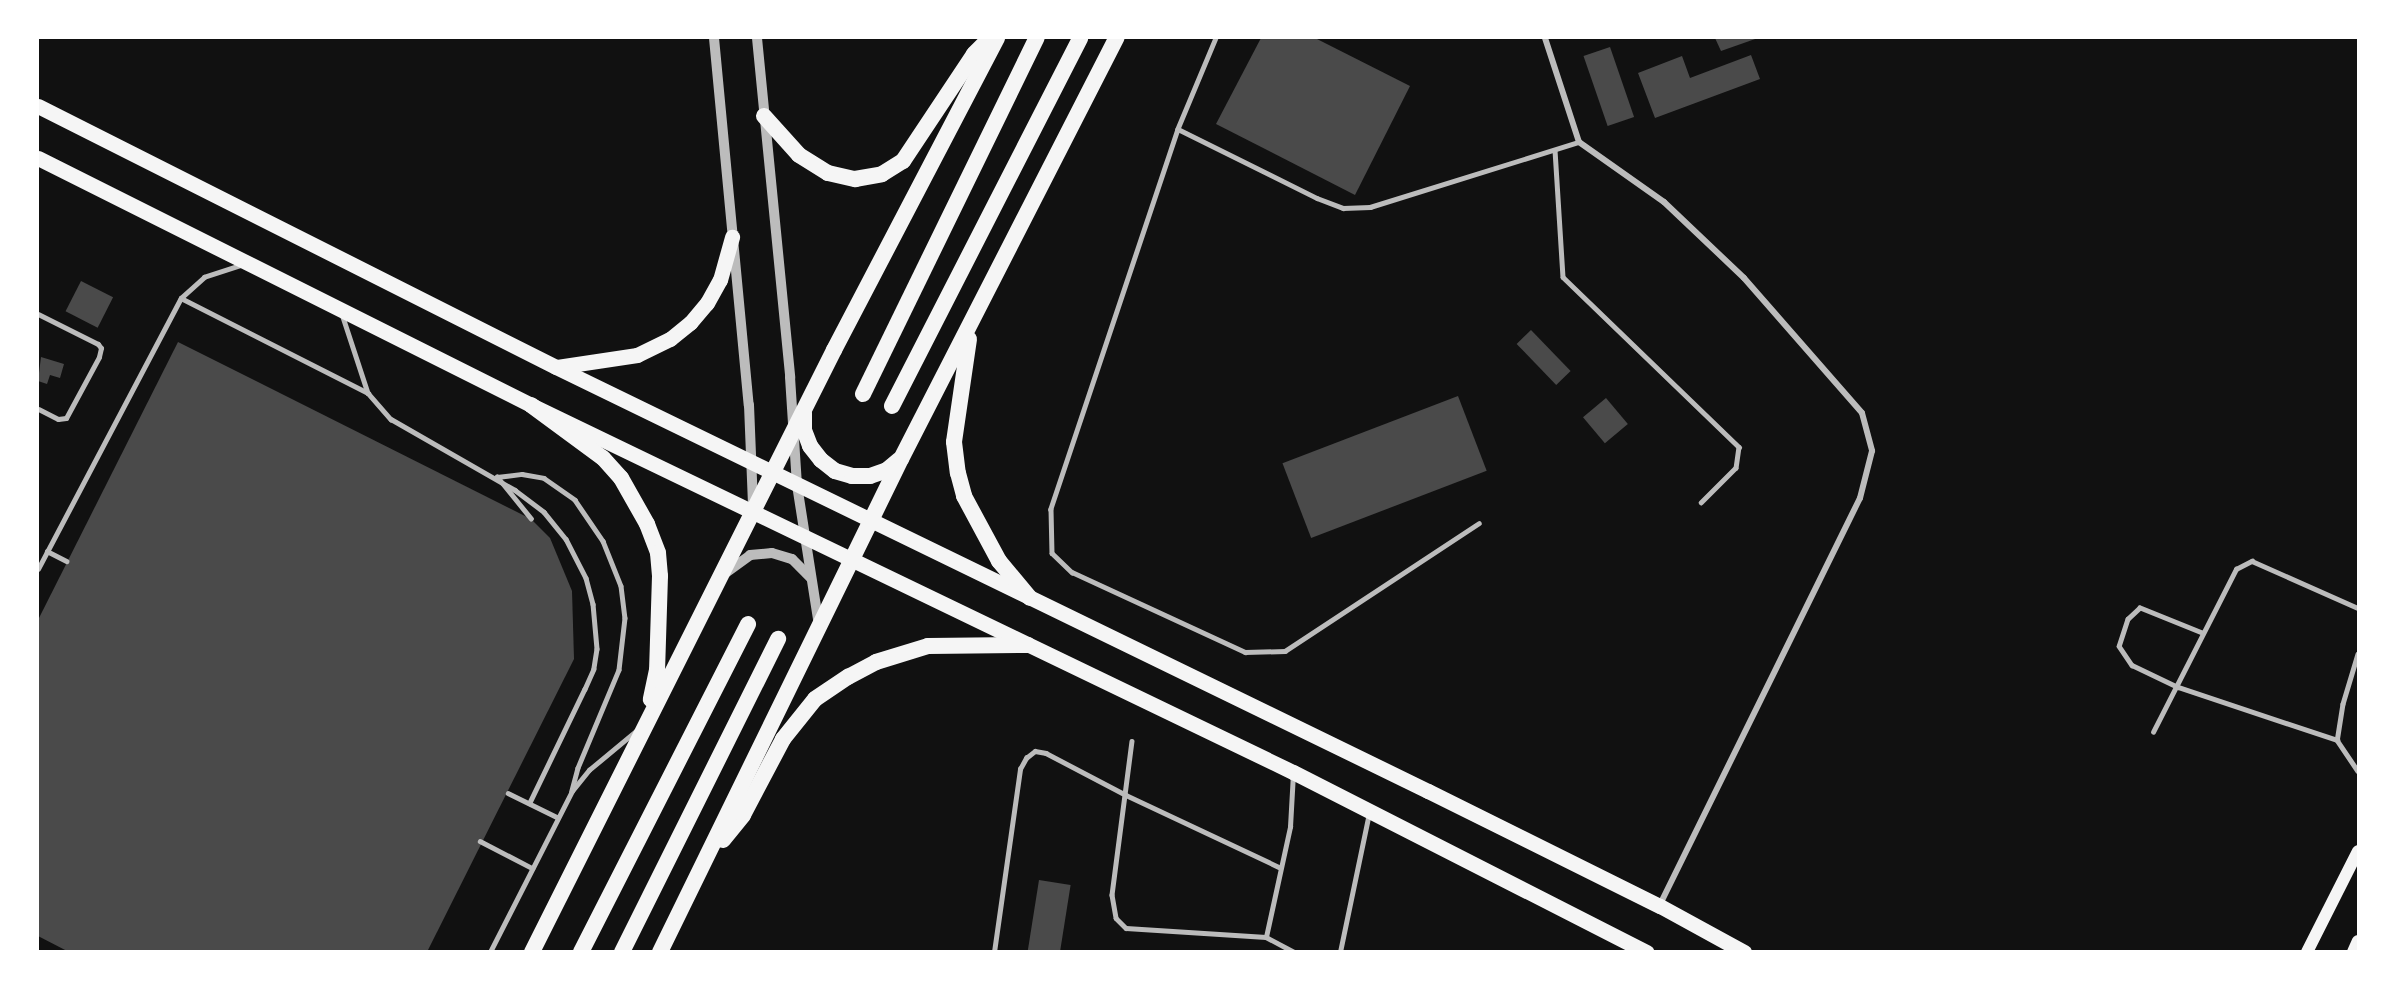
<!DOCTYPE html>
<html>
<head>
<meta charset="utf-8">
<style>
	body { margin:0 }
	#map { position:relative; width:2396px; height:989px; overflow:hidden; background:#111; font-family:Lato,sans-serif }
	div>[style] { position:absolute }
	.building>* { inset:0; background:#4a4a4a; transform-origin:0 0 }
	.service>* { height:4.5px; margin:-2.25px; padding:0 2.25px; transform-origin:2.25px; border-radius:2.25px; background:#bcbcbc }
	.pedestrian>* { height:5px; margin:-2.5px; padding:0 2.5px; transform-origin:2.5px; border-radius:2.5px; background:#bcbcbc }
	.minor>* { height:6px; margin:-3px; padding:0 3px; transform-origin:3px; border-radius:3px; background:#bcbcbc }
	.tertiary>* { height:10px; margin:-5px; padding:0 5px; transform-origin:5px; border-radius:5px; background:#bcbcbc }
	.secondary>* { height:12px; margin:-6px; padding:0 6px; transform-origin:6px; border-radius:6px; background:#f5f5f5 }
	.primary>* { height:15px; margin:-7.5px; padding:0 7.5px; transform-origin:7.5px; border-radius:7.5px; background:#f5f5f5 }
	.trunk>* { height:16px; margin:-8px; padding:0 8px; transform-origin:8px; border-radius:8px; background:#f5f5f5 }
	span { translate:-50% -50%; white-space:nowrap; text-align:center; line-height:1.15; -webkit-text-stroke:4.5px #fff; paint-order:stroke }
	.frame { position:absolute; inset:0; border:39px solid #fff; pointer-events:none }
</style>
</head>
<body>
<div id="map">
	<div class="building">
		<div style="clip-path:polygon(1261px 38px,1315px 38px,1410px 86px,1355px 195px,1216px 124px)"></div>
		<div style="clip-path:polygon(1715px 38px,1758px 38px,1721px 51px)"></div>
		<div style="left:1610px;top:47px;width:74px;height:28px;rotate:71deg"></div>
		<div style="clip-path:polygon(1751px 55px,1760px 79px,1655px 118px,1638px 73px,1682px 56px,1690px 78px)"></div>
		<div style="left:81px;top:281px;width:36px;height:34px;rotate:27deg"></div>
		<div style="left:1531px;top:330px;width:57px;height:20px;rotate:46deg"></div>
		<div style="clip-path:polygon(178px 342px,531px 519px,550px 538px,572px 591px,574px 659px,427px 952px,69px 952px,38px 936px,38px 620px)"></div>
		<div style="clip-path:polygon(41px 357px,64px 364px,60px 378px,50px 375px,47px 384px,38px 381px)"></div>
		<div style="left:1458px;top:396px;width:80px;height:188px;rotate:69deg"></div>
		<div style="left:1606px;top:398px;width:34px;height:30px;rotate:50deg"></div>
		<div style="left:1039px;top:880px;width:32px;height:73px;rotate:9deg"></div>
	</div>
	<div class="service">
		<div style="left:1216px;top:38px;width:99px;rotate:112.7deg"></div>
		<div style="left:1178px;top:129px;width:401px;rotate:108.5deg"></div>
		<div style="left:1051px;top:509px;width:44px;rotate:88.7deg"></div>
		<div style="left:1052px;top:553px;width:28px;rotate:44deg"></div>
		<div style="left:1072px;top:572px;width:191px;rotate:24.8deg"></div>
		<div style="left:1245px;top:652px;width:40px;rotate:-1.4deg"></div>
		<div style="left:1285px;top:651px;width:232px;rotate:-33.4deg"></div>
		<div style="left:1178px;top:129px;width:155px;rotate:26.4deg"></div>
		<div style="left:1317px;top:198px;width:28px;rotate:21deg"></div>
		<div style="left:1343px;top:208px;width:27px;rotate:-2deg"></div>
		<div style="left:1370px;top:207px;width:219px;rotate:-17.3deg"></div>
		<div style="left:1555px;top:150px;width:127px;rotate:86.4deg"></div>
		<div style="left:1563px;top:277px;width:245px;rotate:44deg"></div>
		<div style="left:1739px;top:447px;width:21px;rotate:98deg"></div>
		<div style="left:1736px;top:468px;width:49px;rotate:135deg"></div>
		<div style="left:181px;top:298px;width:210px;rotate:26.9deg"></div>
		<div style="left:368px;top:393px;width:35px;rotate:49deg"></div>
		<div style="left:391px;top:419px;width:143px;rotate:29.8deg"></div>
		<div style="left:515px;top:490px;width:36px;rotate:37deg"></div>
		<div style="left:544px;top:512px;width:35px;rotate:51deg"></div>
		<div style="left:566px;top:539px;width:44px;rotate:62.9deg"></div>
		<div style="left:586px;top:578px;width:27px;rotate:75deg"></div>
		<div style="left:593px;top:604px;width:45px;rotate:84.9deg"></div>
		<div style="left:597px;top:649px;width:20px;rotate:99deg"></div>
		<div style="left:594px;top:669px;width:22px;rotate:114deg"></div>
		<div style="left:585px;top:689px;width:127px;rotate:115.8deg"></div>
		<div style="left:342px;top:314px;width:83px;rotate:71.8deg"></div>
		<div style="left:531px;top:519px;width:54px;rotate:-129deg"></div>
		<div style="left:497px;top:477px;width:25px;rotate:-7deg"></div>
		<div style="left:522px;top:474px;width:22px;rotate:10deg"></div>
		<div style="left:544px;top:478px;width:38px;rotate:35deg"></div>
		<div style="left:575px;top:500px;width:50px;rotate:55.7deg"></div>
		<div style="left:603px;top:541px;width:48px;rotate:68.2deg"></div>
		<div style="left:621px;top:586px;width:32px;rotate:83deg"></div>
		<div style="left:625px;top:618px;width:52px;rotate:96.6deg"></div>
		<div style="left:619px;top:670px;width:106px;rotate:112.7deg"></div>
		<div style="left:578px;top:768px;width:24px;rotate:105deg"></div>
		<div style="left:47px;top:551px;width:22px;rotate:27deg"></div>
		<div style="left:38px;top:569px;width:306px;rotate:-62.2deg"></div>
		<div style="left:181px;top:298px;width:31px;rotate:-42deg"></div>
		<div style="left:204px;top:277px;width:40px;rotate:-18deg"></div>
		<div style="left:2202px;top:633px;width:67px;rotate:-158deg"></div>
		<div style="left:2140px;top:608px;width:16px;rotate:137deg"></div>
		<div style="left:2128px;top:619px;width:28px;rotate:108deg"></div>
		<div style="left:2119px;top:646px;width:23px;rotate:56deg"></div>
		<div style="left:2132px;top:665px;width:51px;rotate:25.6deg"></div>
		<div style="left:2178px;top:687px;width:168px;rotate:18.4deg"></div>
		<div style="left:2358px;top:654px;width:52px;rotate:106.7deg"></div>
		<div style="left:2343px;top:704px;width:36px;rotate:99deg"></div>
		<div style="left:2337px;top:740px;width:37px;rotate:56deg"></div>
		<div style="left:2153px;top:732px;width:183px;rotate:-63deg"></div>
		<div style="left:2236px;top:569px;width:18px;rotate:-27deg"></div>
		<div style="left:2252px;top:561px;width:116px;rotate:23.9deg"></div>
		<div style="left:1132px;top:741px;width:155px;rotate:97.4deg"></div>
		<div style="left:1112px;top:895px;width:23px;rotate:80deg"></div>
		<div style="left:1116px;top:918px;width:14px;rotate:45deg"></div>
		<div style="left:1126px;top:928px;width:140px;rotate:3.7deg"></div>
		<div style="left:1266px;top:937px;width:32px;rotate:28deg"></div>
		<div style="left:508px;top:793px;width:55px;rotate:26.1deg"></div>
		<div style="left:480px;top:841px;width:59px;rotate:27.4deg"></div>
		<div style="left:1266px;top:937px;width:113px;rotate:-77.7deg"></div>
		<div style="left:1290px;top:827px;width:53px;rotate:-86.8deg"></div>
		<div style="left:447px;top:952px;width:5px"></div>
		<div style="left:490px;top:952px;width:181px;rotate:-63deg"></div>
		<div style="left:572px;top:791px;width:27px;rotate:-51deg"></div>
		<div style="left:589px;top:770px;width:61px;rotate:-39.7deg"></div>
		<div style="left:994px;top:952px;width:185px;rotate:-81.9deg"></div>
		<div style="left:1020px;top:769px;width:13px;rotate:-61deg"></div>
		<div style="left:1026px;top:758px;width:11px;rotate:-38deg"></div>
		<div style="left:1035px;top:751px;width:11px;rotate:10deg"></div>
		<div style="left:1046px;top:753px;width:90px;rotate:27.7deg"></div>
		<div style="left:1126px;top:795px;width:169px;rotate:25.2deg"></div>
		<div style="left:1340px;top:952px;width:142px;rotate:-78.2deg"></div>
	</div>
	<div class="pedestrian">
		<div style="left:38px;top:314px;width:67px;rotate:26.6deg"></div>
		<div style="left:98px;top:344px;width:5px;rotate:53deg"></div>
		<div style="left:101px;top:348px;width:9px;rotate:103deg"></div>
		<div style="left:99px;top:357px;width:69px;rotate:118.4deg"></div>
		<div style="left:66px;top:418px;width:8px;rotate:173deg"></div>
		<div style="left:58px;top:419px;width:22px;rotate:-153deg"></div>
	</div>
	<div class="minor">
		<div style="left:1545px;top:38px;width:109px;rotate:71.9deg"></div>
		<div style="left:1579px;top:142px;width:104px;rotate:35.2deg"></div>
		<div style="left:1664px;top:202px;width:110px;rotate:43.5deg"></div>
		<div style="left:1744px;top:278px;width:179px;rotate:48.8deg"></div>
		<div style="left:1862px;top:413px;width:39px;rotate:75deg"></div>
		<div style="left:1872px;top:451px;width:49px;rotate:104.3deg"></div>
		<div style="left:1860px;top:498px;width:453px;rotate:116.2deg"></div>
	</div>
	<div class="tertiary">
		<div style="left:714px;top:38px;width:369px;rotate:84.6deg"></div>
		<div style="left:749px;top:405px;width:101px;rotate:87.7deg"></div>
		<div style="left:757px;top:38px;width:341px;rotate:84.4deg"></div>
		<div style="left:790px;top:377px;width:108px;rotate:86.3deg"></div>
		<div style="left:797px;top:485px;width:142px;rotate:81.1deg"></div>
		<div style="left:727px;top:572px;width:29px;rotate:-36deg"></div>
		<div style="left:750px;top:555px;width:22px;rotate:-5deg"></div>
		<div style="left:772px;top:553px;width:21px;rotate:17deg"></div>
		<div style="left:792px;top:559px;width:27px;rotate:45deg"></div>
	</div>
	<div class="secondary">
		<div style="left:2307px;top:952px;width:113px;rotate:-63.2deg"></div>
		<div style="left:2353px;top:952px;width:12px;rotate:-66deg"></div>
	</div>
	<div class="primary">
		<div style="left:38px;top:106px;width:580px;rotate:26.74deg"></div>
		<div style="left:556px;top:367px;width:970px;rotate:25.93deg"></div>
		<div style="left:1428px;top:791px;width:259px;rotate:26.4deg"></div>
		<div style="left:1660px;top:906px;width:96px;rotate:28.7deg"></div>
		<div style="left:38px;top:158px;width:551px;rotate:26.61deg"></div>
		<div style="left:531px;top:405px;width:846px;rotate:25.72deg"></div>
		<div style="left:1293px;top:772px;width:397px;rotate:27deg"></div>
		<div style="left:557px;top:367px;width:81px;rotate:-8.5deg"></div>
		<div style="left:637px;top:355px;width:37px;rotate:-26deg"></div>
		<div style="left:670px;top:339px;width:26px;rotate:-39deg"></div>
		<div style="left:690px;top:323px;width:26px;rotate:-50deg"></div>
		<div style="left:707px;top:303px;width:26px;rotate:-61deg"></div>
		<div style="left:720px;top:280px;width:45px;rotate:-74.4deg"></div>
	</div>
	<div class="trunk">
		<div style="left:764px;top:116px;width:52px;rotate:48.1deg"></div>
		<div style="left:799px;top:155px;width:34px;rotate:32deg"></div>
		<div style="left:828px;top:173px;width:28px;rotate:13deg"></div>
		<div style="left:855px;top:179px;width:27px;rotate:-10deg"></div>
		<div style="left:882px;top:174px;width:25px;rotate:-32deg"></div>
		<div style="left:903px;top:161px;width:128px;rotate:-56.4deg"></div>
		<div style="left:974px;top:54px;width:23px;rotate:-45deg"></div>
		<div style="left:969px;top:339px;width:104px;rotate:98.3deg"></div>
		<div style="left:954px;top:442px;width:31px;rotate:83deg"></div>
		<div style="left:958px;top:473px;width:24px;rotate:75deg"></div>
		<div style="left:964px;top:496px;width:74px;rotate:61.7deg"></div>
		<div style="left:999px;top:561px;width:48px;rotate:50deg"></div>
		<div style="left:863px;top:394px;width:396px;rotate:-64deg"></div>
		<div style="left:531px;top:405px;width:89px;rotate:36.4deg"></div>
		<div style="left:603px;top:458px;width:27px;rotate:48deg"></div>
		<div style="left:621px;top:478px;width:53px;rotate:60.5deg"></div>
		<div style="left:647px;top:524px;width:31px;rotate:69deg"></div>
		<div style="left:658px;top:553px;width:23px;rotate:85deg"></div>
		<div style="left:660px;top:576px;width:94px;rotate:91.8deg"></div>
		<div style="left:657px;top:670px;width:30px;rotate:102deg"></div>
		<div style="left:892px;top:406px;width:413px;rotate:-62.9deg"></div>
		<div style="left:804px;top:413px;width:17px;rotate:90deg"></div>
		<div style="left:804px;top:430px;width:17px;rotate:69deg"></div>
		<div style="left:810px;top:446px;width:18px;rotate:52deg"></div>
		<div style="left:821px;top:460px;width:18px;rotate:38deg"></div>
		<div style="left:835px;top:471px;width:18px;rotate:16deg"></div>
		<div style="left:852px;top:476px;width:18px"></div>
		<div style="left:870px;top:476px;width:18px;rotate:-19deg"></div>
		<div style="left:887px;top:470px;width:16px;rotate:-40deg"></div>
		<div style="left:723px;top:840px;width:32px;rotate:-51deg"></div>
		<div style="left:743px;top:815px;width:86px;rotate:-62.2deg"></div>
		<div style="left:783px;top:739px;width:51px;rotate:-51.3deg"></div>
		<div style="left:815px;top:699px;width:40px;rotate:-34deg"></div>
		<div style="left:848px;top:677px;width:32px;rotate:-28deg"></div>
		<div style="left:876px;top:662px;width:54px;rotate:-17.1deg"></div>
		<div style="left:928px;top:646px;width:100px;rotate:-0.6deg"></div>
		<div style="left:532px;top:952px;width:674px;rotate:-63.36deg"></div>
		<div style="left:834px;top:350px;width:352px;rotate:-62.4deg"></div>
		<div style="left:581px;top:952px;width:368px;rotate:-63deg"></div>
		<div style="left:622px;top:952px;width:350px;rotate:-63.5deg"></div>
		<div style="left:660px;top:952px;width:549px;rotate:-63.95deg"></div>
		<div style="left:901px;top:459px;width:473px;rotate:-62.9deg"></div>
	</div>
	<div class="frame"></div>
</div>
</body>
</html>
